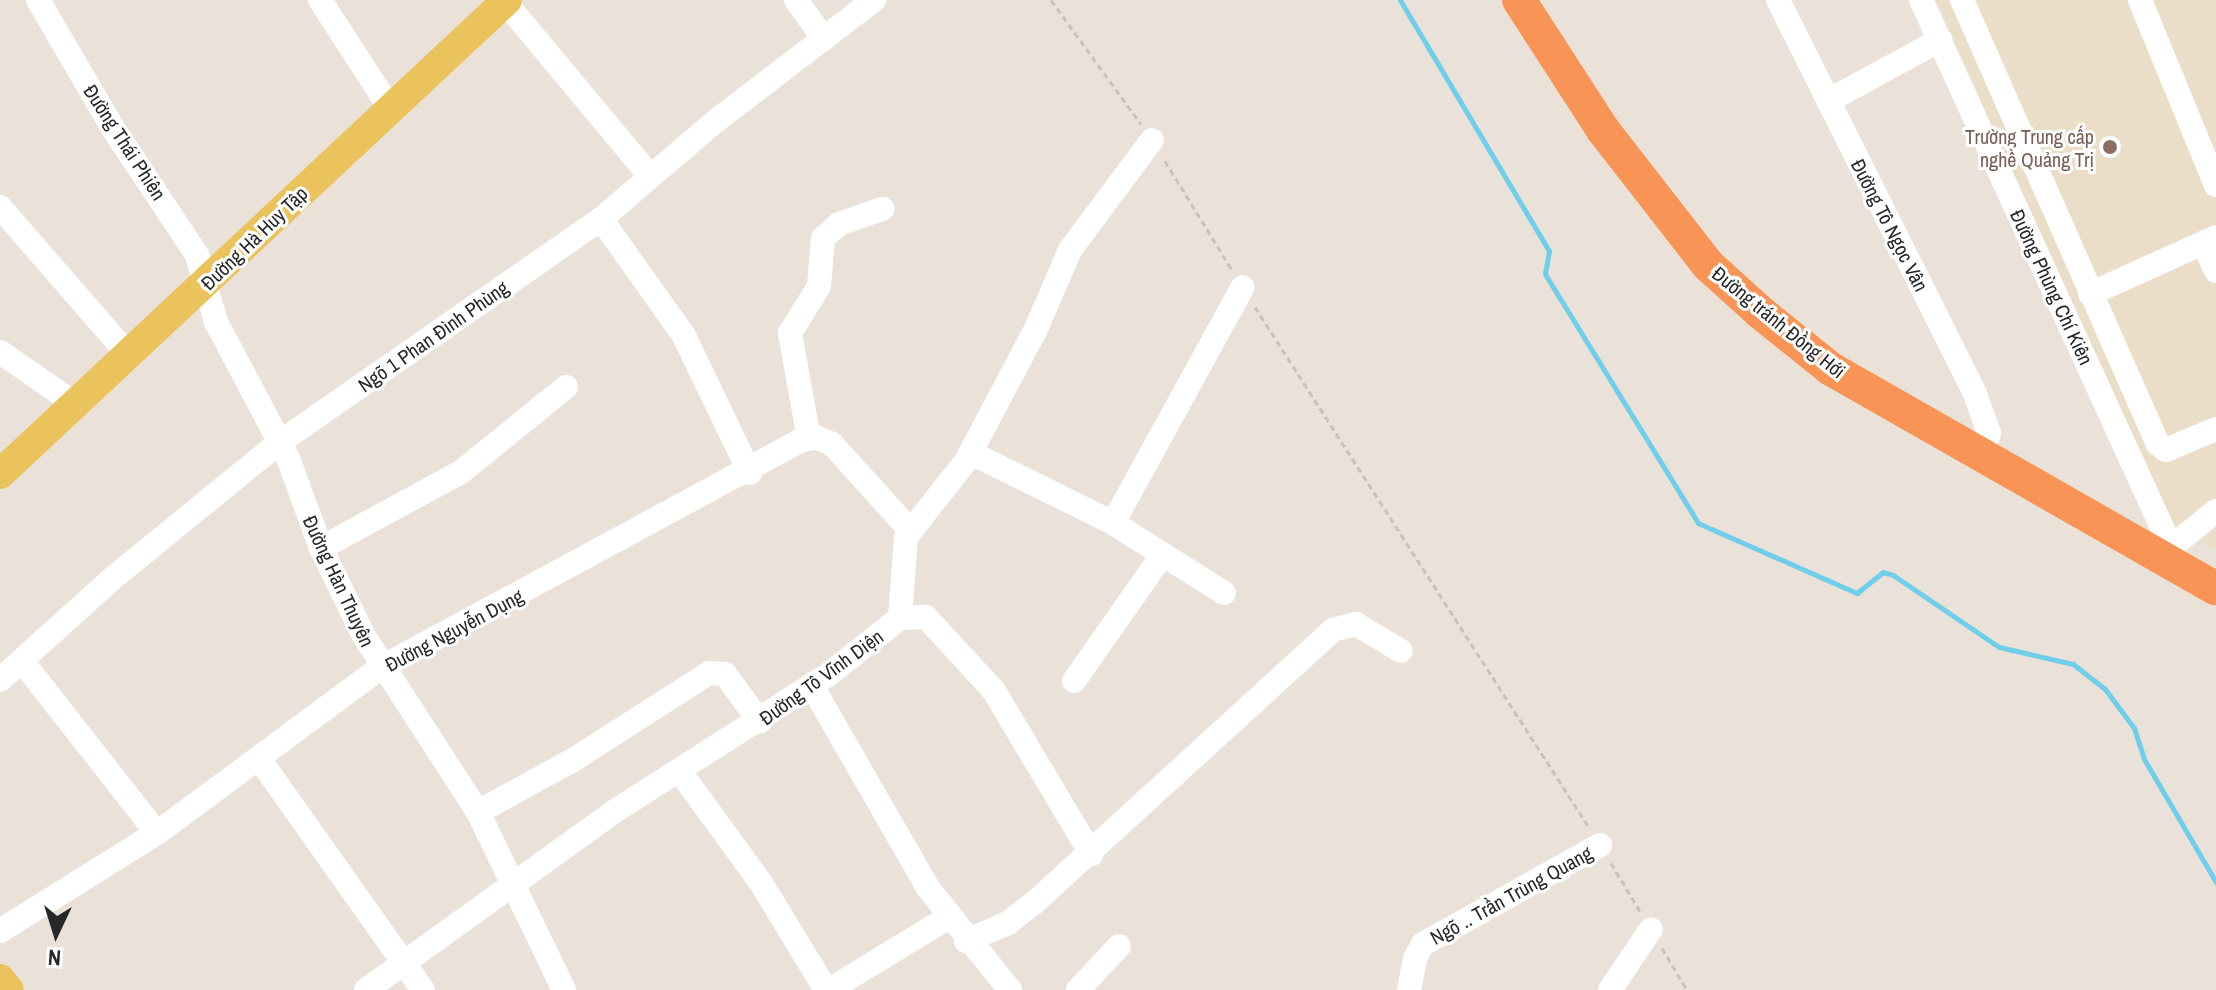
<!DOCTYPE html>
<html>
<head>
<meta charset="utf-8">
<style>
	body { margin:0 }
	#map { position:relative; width:2216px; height:990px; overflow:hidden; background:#eae2d9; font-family:"Archivo Narrow",sans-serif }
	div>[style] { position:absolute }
	.education>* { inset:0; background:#ebdec8 }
	.stream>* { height:5px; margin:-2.5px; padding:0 2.5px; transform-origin:2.5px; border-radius:2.5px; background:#6fcee9 }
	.path>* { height:3px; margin-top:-1.5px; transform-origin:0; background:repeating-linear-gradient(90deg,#c3c3c3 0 6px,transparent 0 10px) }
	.minor>* { height:24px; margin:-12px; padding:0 12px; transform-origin:12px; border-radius:12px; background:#fff }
	.major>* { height:30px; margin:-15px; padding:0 15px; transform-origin:15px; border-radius:15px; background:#eac35d }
	.highway>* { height:34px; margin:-17px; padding:0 17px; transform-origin:17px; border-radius:17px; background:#f79456 }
	.dots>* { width:22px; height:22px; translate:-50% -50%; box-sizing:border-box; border:4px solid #fff; border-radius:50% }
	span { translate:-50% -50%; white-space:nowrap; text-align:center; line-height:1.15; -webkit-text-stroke:6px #fff; paint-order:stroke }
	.education-label { font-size:20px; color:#785e54 }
	.right { translate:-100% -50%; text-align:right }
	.street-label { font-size:20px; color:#272727 }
	.north { position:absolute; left:16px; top:894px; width:80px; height:80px; -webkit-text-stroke:6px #fff; paint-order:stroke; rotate:184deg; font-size:22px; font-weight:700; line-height:32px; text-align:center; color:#272727 }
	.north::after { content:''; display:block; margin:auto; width:28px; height:36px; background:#272727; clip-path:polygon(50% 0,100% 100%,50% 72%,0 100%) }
</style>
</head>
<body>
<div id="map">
	<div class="education">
		<div style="clip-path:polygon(1937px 0,2216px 0,2216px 550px,2163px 519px)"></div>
	</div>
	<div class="stream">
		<div style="left:1400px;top:0;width:292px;rotate:59.3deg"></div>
		<div style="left:1549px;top:251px;width:23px;rotate:100deg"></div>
		<div style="left:1545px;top:274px;width:292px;rotate:58.4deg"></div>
		<div style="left:1698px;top:523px;width:174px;rotate:23.8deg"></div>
		<div style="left:1857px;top:593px;width:33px;rotate:-39deg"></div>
		<div style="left:1883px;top:572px;width:10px;rotate:17deg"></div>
		<div style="left:1893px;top:575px;width:128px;rotate:34.2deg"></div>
		<div style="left:1999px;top:647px;width:76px;rotate:12.9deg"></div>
		<div style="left:2073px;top:664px;width:41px;rotate:38deg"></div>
		<div style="left:2105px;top:689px;width:49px;rotate:53.4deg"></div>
		<div style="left:2134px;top:728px;width:33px;rotate:72deg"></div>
		<div style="left:2144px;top:759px;width:143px;rotate:59.7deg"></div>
	</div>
	<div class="path">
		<div style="left:1051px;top:0;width:153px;rotate:54deg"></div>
		<div style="left:1165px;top:161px;width:128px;rotate:58.4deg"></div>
		<div style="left:1255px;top:307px;width:620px;rotate:57.31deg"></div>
		<div style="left:1611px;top:863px;width:56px;rotate:58.9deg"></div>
		<div style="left:1662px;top:948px;width:49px;rotate:59.2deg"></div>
	</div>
	<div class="minor">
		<div style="left:38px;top:0;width:151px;rotate:59.7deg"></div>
		<div style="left:114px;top:130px;width:150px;rotate:56.4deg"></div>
		<div style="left:197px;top:255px;width:70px;rotate:74.2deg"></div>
		<div style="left:216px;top:322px;width:154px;rotate:62.1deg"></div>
		<div style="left:288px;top:458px;width:96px;rotate:69.9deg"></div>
		<div style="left:321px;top:548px;width:98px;rotate:64deg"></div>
		<div style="left:364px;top:636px;width:210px;rotate:57.1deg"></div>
		<div style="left:478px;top:812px;width:198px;rotate:64.2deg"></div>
		<div style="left:320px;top:0;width:129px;rotate:57.1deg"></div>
		<div style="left:796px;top:0;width:48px;rotate:54.3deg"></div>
		<div style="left:1778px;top:0;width:441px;rotate:63.4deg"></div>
		<div style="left:1975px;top:394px;width:41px;rotate:70.3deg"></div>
		<div style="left:1989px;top:433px;width:21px;rotate:109deg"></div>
		<div style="left:1921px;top:0;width:628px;rotate:65.44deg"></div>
		<div style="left:1962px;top:0;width:485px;rotate:66.2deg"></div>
		<div style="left:2158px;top:444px;width:10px;rotate:37deg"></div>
		<div style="left:2166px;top:450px;width:54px;rotate:-22.8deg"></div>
		<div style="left:2140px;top:0;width:200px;rotate:67.7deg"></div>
		<div style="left:505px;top:2px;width:225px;rotate:50.2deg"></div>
		<div style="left:1828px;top:101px;width:128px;rotate:-28.6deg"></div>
		<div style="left:0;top:207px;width:195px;rotate:49deg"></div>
		<div style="left:601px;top:219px;width:143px;rotate:54.6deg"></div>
		<div style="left:684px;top:336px;width:152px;rotate:64.3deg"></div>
		<div style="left:2203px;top:243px;width:31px;rotate:65deg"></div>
		<div style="left:2090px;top:294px;width:138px;rotate:-24.3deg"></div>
		<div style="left:0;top:352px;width:90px;rotate:34.6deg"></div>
		<div style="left:809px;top:439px;width:108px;rotate:-100.2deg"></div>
		<div style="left:790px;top:333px;width:55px;rotate:-58.3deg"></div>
		<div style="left:819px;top:286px;width:48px;rotate:-85.2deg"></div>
		<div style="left:823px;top:238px;width:21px;rotate:-41deg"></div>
		<div style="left:839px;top:224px;width:46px;rotate:-19.2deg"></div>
		<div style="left:971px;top:453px;width:158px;rotate:26.2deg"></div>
		<div style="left:1113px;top:523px;width:131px;rotate:32.2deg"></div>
		<div style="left:1113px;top:523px;width:269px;rotate:-61.2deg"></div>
		<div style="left:2171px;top:547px;width:58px;rotate:-38.7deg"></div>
		<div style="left:321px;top:548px;width:159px;rotate:-28.5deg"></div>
		<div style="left:461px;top:472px;width:135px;rotate:-39deg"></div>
		<div style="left:900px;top:618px;width:26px;rotate:-2deg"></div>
		<div style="left:926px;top:617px;width:100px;rotate:47.4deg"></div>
		<div style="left:994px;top:691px;width:190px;rotate:59.2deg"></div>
		<div style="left:22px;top:661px;width:219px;rotate:51.9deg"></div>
		<div style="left:0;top:680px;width:152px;rotate:-42.1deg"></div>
		<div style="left:113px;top:578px;width:215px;rotate:-39.2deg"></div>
		<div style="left:280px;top:442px;width:391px;rotate:-34.8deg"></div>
		<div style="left:601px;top:219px;width:153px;rotate:-40.5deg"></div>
		<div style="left:717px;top:120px;width:198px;rotate:-37.4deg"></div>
		<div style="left:1074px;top:681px;width:155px;rotate:-55deg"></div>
		<div style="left:812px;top:686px;width:233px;rotate:60.1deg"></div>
		<div style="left:928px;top:888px;width:131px;rotate:51.2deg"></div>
		<div style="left:260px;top:760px;width:282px;rotate:54.7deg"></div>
		<div style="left:681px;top:773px;width:136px;rotate:54deg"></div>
		<div style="left:761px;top:883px;width:125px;rotate:58.7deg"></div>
		<div style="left:478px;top:812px;width:108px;rotate:-28.7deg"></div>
		<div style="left:573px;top:760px;width:161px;rotate:-32.6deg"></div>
		<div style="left:709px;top:673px;width:16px;rotate:4deg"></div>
		<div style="left:725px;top:674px;width:59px;rotate:53.9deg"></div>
		<div style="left:0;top:931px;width:185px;rotate:-32deg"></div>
		<div style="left:157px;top:833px;width:277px;rotate:-36.5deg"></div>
		<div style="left:380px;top:668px;width:477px;rotate:-28.4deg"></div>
		<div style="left:800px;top:441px;width:16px;rotate:-15deg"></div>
		<div style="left:815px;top:437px;width:18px;rotate:22deg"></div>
		<div style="left:832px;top:444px;width:118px;rotate:47.8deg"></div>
		<div style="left:966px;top:941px;width:46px;rotate:-23.2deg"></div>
		<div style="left:1008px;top:923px;width:33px;rotate:-38deg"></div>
		<div style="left:1034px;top:903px;width:405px;rotate:-42.4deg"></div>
		<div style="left:1333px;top:630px;width:24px;rotate:-15deg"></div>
		<div style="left:1356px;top:624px;width:52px;rotate:31deg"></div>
		<div style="left:366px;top:990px;width:307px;rotate:-35.7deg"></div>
		<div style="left:615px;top:811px;width:254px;rotate:-32.6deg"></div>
		<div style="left:829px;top:674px;width:90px;rotate:-38.3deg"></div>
		<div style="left:900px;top:618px;width:81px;rotate:-85.8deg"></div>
		<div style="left:906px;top:537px;width:97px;rotate:-51.7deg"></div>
		<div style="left:966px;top:461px;width:149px;rotate:-62.1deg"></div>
		<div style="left:1036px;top:329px;width:86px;rotate:-66.7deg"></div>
		<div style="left:1070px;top:250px;width:137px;rotate:-53.3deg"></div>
		<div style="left:829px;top:990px;width:140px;rotate:-31.3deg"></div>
		<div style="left:1078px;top:990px;width:60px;rotate:-47deg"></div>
		<div style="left:1409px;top:990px;width:33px;rotate:-79deg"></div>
		<div style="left:1415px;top:958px;width:16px;rotate:-60deg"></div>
		<div style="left:1423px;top:944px;width:203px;rotate:-29.2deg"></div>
		<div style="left:1610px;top:990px;width:73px;rotate:-56.1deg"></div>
	</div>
	<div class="major">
		<div style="left:0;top:474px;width:694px;rotate:-43.07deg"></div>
		<div style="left:0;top:979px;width:14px;rotate:51deg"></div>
	</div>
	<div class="highway">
		<div style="left:1519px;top:0;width:155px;rotate:57.1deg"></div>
		<div style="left:1603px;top:130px;width:171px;rotate:52.1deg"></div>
		<div style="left:1708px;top:265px;width:70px;rotate:42.1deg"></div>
		<div style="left:1760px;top:312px;width:91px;rotate:38.8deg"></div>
		<div style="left:1831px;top:369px;width:443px;rotate:29.7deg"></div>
	</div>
	<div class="dots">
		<div style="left:2110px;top:147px;background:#8d6e63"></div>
	</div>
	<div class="education-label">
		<span class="right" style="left:2094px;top:148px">Trường Trung cấp<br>nghề Quảng Trị</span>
	</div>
	<div class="street-label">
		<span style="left:125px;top:142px;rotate:57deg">Đường Thái Phiên</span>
		<span style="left:1890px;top:225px;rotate:63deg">Đường Tô Ngọc Vân</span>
		<span style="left:254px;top:238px;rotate:-44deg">Đường Hà Huy Tập</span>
		<span style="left:2052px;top:287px;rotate:65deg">Đường Phùng Chí Kiên</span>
		<span style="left:1779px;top:322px;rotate:39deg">Đường tránh Đồng Hới</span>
		<span style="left:433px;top:336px;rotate:-35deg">Ngõ 1 Phan Đình Phùng</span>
		<span style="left:339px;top:581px;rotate:65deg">Đường Hàn Thuyên</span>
		<span style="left:454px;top:630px;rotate:-28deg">Đường Nguyễn Dụng</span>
		<span style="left:821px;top:677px;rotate:-36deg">Đường Tô Vĩnh Diện</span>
		<span style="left:1511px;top:895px;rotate:-29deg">Ngõ .. Trần Trùng Quang</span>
	</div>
	<div class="north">N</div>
</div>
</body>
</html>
